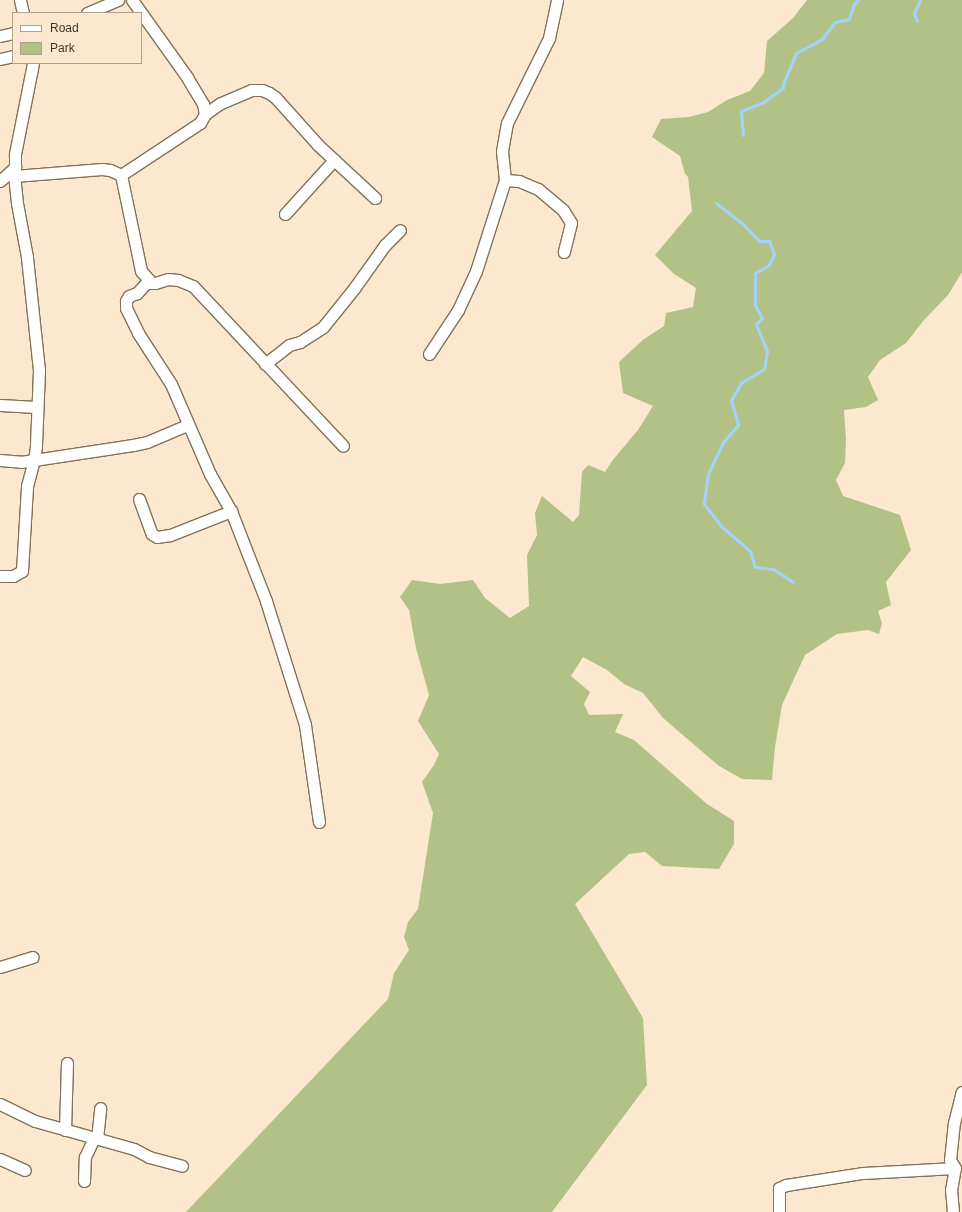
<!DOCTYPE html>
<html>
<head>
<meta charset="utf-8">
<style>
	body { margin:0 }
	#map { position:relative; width:962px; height:1212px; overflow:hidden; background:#fce8ce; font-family:Helvetica,sans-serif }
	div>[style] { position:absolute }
	.green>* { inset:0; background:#b2c287 }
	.stream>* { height:3px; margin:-1.5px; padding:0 1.5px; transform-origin:1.5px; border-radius:1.5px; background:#a1d3fa }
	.roads { filter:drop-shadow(1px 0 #83725a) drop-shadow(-1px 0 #83725a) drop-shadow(0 1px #83725a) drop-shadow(0 -1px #83725a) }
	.street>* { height:11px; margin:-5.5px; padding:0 5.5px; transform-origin:5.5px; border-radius:5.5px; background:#fff }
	span { translate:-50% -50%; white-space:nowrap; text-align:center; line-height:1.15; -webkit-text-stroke:3.5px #fce8ce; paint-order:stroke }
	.legend { position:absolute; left:12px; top:12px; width:130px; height:52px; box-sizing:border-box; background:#fce8ce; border:1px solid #b0a18d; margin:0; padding:5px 7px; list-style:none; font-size:12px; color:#3e372c }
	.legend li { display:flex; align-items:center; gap:8px; height:20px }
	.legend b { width:20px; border:1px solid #b0a18d }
</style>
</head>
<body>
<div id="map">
	<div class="green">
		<div style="clip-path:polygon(807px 0,962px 0,962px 272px,948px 295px,924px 320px,906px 343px,880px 360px,868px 377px,878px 400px,866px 407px,844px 410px,846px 439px,845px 463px,836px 480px,843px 496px,900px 515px,911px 550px,886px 582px,891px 605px,878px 611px,882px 623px,879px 634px,868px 630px,837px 634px,805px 655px,782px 705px,775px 747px,772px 780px,742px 779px,719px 766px,663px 718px,643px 693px,624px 684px,607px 670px,583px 657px,571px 676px,590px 692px,584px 704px,589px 715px,623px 714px,615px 732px,634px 740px,707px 804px,734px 821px,734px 844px,719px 869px,662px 866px,645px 852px,629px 854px,575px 904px,643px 1018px,647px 1085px,552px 1212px,186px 1212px,388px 999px,394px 973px,409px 950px,404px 937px,408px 922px,418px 909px,433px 813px,422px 782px,434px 765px,439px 754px,418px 721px,429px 695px,416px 648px,409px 610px,400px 597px,412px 580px,440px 584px,473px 580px,485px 598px,510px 618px,529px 606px,527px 555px,537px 535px,535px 513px,542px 496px,573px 522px,579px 515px,582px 472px,588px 465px,605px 472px,612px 461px,638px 430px,653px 406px,623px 393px,619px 362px,644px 339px,664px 326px,666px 313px,693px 307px,696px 288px,674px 274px,655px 255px,692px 211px,688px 177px,685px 174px,680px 156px,652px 137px,661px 119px,689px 117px,708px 112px,727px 100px,750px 91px,764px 73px,767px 41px,793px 18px)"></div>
	</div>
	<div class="stream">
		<div style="left:917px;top:21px;width:9px;rotate:-111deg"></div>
		<div style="left:914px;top:13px;width:14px;rotate:-65deg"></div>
		<div style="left:743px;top:135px;width:24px;rotate:-95deg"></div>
		<div style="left:741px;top:111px;width:22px;rotate:-21deg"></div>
		<div style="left:762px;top:103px;width:26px;rotate:-36deg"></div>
		<div style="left:783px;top:88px;width:4px;rotate:-90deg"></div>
		<div style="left:783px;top:84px;width:34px;rotate:-67deg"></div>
		<div style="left:796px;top:53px;width:30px;rotate:-28deg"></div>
		<div style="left:822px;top:39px;width:21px;rotate:-53deg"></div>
		<div style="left:835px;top:22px;width:14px;rotate:-12deg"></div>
		<div style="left:849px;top:19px;width:16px;rotate:-72deg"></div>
		<div style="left:854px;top:4px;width:6px;rotate:-45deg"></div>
		<div style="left:716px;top:203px;width:36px;rotate:38deg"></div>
		<div style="left:744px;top:225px;width:22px;rotate:47deg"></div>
		<div style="left:759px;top:241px;width:10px"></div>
		<div style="left:769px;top:241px;width:14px;rotate:69deg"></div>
		<div style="left:774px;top:254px;width:12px;rotate:114deg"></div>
		<div style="left:769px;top:265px;width:16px;rotate:150deg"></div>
		<div style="left:755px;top:273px;width:32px;rotate:90deg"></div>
		<div style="left:755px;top:305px;width:15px;rotate:62deg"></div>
		<div style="left:762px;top:318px;width:8px;rotate:135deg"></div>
		<div style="left:756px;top:324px;width:29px;rotate:68deg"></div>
		<div style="left:767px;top:351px;width:18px;rotate:99deg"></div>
		<div style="left:764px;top:369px;width:27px;rotate:149deg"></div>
		<div style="left:741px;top:383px;width:20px;rotate:120deg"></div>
		<div style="left:731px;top:400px;width:26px;rotate:74deg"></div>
		<div style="left:738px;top:425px;width:23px;rotate:131deg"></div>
		<div style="left:723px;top:442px;width:35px;rotate:115deg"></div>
		<div style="left:708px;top:474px;width:30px;rotate:98deg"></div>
		<div style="left:704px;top:504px;width:28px;rotate:52deg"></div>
		<div style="left:721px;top:526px;width:38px;rotate:41deg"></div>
		<div style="left:750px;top:551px;width:17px;rotate:73deg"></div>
		<div style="left:755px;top:567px;width:18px;rotate:6deg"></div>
		<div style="left:773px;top:569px;width:24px;rotate:33deg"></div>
	</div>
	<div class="roads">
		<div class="street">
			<div style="left:20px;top:0;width:13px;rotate:77deg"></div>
			<div style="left:87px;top:13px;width:34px;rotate:-23deg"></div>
			<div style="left:0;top:36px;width:13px;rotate:-13deg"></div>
			<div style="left:0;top:59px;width:13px;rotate:-13deg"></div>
			<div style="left:205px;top:114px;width:19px;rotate:-35deg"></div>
			<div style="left:221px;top:103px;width:33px;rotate:-23deg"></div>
			<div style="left:251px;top:90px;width:11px"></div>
			<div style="left:262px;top:90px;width:8px;rotate:23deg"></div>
			<div style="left:269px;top:93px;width:7px;rotate:34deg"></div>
			<div style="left:275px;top:97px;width:64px;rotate:48.1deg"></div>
			<div style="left:318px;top:145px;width:78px;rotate:42.9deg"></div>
			<div style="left:121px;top:175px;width:95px;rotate:-33.4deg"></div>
			<div style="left:200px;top:123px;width:10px;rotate:-61deg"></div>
			<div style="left:205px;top:114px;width:10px;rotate:-101deg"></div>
			<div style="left:203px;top:104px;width:31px;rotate:-121deg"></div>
			<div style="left:187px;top:77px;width:95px;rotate:-125.5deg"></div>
			<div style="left:14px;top:176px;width:88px;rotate:-4.5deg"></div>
			<div style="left:102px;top:169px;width:8px;rotate:7deg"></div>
			<div style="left:110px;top:170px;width:12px;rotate:24deg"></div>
			<div style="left:121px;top:175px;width:98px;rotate:78.2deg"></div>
			<div style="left:141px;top:271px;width:12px;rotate:48deg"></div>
			<div style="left:149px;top:280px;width:4px;rotate:124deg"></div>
			<div style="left:147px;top:283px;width:8px"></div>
			<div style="left:155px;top:283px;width:14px;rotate:-17deg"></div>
			<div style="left:168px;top:279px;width:10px;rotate:6deg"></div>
			<div style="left:178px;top:280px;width:16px;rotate:22deg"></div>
			<div style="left:193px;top:286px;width:219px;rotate:46.8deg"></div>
			<div style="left:505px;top:180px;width:14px;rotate:4deg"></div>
			<div style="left:519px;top:181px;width:21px;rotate:23deg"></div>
			<div style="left:538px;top:189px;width:33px;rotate:40deg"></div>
			<div style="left:563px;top:210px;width:15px;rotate:58deg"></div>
			<div style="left:571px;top:223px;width:30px;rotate:104deg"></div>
			<div style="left:0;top:181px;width:21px;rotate:-43deg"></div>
			<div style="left:15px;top:167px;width:13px;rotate:-90deg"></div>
			<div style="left:15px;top:154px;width:93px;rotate:-78.8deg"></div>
			<div style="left:285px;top:214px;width:73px;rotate:-47.8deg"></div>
			<div style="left:149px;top:280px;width:18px;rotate:133deg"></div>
			<div style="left:137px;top:293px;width:9px;rotate:159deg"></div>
			<div style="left:129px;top:296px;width:6px;rotate:121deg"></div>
			<div style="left:126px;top:301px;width:7px;rotate:90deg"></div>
			<div style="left:126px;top:308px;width:28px;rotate:64deg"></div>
			<div style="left:138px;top:333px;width:61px;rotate:57.1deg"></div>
			<div style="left:171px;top:384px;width:98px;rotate:66.6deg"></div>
			<div style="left:210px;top:474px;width:43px;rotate:60.4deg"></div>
			<div style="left:231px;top:511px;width:97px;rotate:68.7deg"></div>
			<div style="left:266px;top:601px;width:130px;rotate:72.5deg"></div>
			<div style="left:305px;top:725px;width:98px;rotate:81.8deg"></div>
			<div style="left:429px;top:354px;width:53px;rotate:-56.6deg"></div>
			<div style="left:458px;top:310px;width:43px;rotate:-65.2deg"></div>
			<div style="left:476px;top:271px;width:96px;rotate:-72.3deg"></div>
			<div style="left:505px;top:180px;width:29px;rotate:-96deg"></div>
			<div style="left:502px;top:151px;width:28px;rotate:-80deg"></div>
			<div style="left:507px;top:123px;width:95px;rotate:-63.7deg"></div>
			<div style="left:549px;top:38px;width:39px;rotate:-78deg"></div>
			<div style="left:265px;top:364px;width:31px;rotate:-38deg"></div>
			<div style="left:289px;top:345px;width:11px;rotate:-15deg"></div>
			<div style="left:300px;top:342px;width:27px;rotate:-33deg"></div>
			<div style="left:323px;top:327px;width:51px;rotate:-51.3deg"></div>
			<div style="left:355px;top:287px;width:52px;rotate:-54.5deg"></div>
			<div style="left:385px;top:245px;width:21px;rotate:-45deg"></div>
			<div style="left:0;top:405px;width:36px;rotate:3deg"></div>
			<div style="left:0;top:460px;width:21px;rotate:5deg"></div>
			<div style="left:21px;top:462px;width:13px;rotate:-9deg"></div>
			<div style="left:34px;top:460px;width:15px;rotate:-82deg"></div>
			<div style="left:36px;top:445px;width:75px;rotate:-87.7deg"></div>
			<div style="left:39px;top:370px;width:114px;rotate:-96.1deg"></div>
			<div style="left:27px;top:257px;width:55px;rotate:-100.5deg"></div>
			<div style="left:17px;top:203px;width:27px;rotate:-96deg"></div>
			<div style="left:14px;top:176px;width:9px;rotate:-84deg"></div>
			<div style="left:139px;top:499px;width:37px;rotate:70deg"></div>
			<div style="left:152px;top:534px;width:6px;rotate:31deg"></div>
			<div style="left:157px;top:537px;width:13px;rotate:-9deg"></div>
			<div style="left:170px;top:535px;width:66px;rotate:-21.5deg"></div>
			<div style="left:0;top:576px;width:13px"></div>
			<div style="left:13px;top:576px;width:10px;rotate:-29deg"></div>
			<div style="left:22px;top:571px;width:85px;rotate:-86.6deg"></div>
			<div style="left:27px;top:486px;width:27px;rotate:-75deg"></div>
			<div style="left:34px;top:460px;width:100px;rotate:-8.6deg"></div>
			<div style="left:133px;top:445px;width:14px;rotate:-12deg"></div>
			<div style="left:147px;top:442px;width:43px;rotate:-23deg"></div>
			<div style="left:0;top:967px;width:34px;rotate:-17deg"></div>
			<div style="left:0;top:1104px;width:39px;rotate:26deg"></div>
			<div style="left:35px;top:1121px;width:103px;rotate:15.8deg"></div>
			<div style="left:134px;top:1149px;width:17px;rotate:28deg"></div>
			<div style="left:149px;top:1157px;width:34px;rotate:15deg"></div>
			<div style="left:65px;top:1130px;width:67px;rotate:-88.3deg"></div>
			<div style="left:97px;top:1139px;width:31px;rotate:-84deg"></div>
			<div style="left:0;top:1159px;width:27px;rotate:24deg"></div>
			<div style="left:84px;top:1181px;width:24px;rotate:-88deg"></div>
			<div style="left:85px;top:1157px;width:21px;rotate:-65deg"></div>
			<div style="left:779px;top:1212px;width:24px;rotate:-90deg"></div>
			<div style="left:779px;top:1188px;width:8px;rotate:-23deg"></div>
			<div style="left:786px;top:1185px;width:78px;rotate:-8.9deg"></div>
			<div style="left:863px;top:1173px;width:92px;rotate:-3.1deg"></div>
			<div style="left:953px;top:1212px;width:22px;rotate:-95deg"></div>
			<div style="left:951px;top:1190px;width:22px;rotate:-80deg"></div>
			<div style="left:955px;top:1168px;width:9px;rotate:-122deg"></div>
			<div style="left:950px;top:1160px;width:37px;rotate:-84deg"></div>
			<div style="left:954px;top:1123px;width:32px;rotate:-76deg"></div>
		</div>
	</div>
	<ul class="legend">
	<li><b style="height:5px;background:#fff"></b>Road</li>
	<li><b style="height:11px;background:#b2c287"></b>Park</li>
	</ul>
</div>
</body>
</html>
